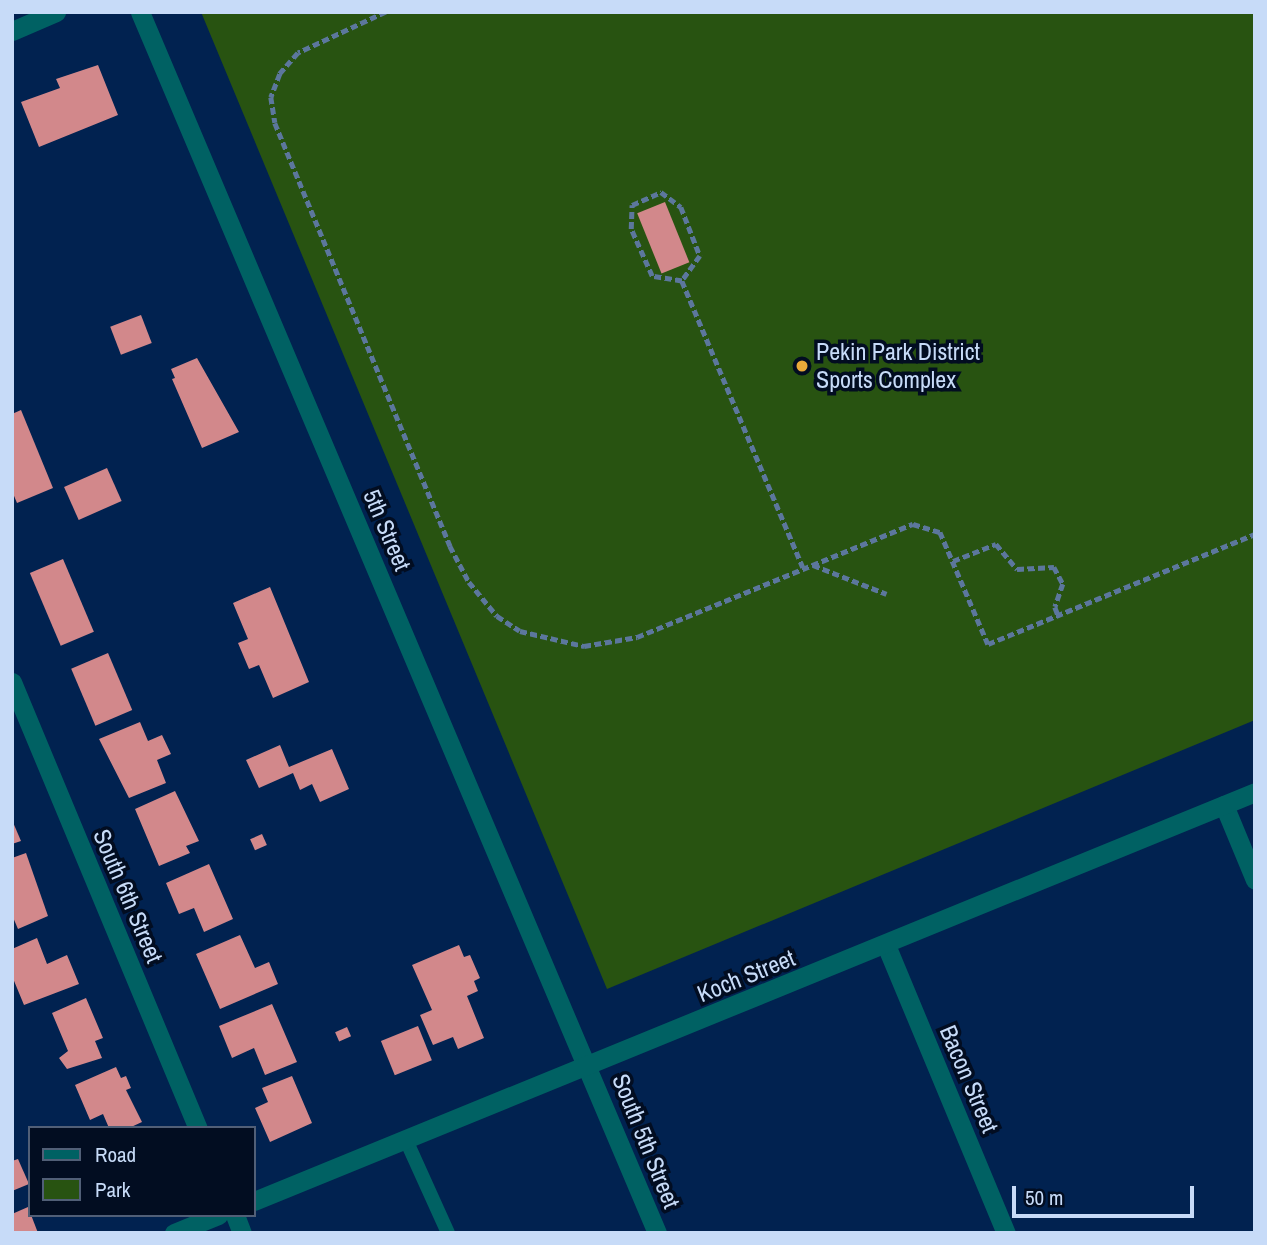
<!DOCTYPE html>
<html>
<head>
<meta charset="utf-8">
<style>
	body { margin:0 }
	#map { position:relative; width:1267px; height:1245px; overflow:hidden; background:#012250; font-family:"Archivo Narrow",sans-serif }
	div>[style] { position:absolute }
	.green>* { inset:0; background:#285311 }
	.building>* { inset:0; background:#d2888b; transform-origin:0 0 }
	.path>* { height:4.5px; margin-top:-2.25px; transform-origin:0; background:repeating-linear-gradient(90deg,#5c779d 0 7px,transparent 0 10.5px) }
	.service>* { height:14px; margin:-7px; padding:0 7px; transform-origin:7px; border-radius:7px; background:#006163 }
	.minor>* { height:19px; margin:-9.5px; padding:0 9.5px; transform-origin:9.5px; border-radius:9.5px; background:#006163 }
	.tertiary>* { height:19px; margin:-9.5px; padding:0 9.5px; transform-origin:9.5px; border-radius:9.5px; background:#006163 }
	.dots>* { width:19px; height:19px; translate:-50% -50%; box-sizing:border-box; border:4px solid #020d21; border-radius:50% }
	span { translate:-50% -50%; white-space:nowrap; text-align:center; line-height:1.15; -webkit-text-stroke:7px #020d21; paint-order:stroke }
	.poi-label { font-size:24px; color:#c7dbf8 }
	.left { translate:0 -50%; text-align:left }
	.street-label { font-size:24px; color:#c7dbf8 }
	.frame { position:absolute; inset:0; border:14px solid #c7dbf8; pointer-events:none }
	.legend { position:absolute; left:28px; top:1126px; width:228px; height:91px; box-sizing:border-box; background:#020d21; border:2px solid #515f77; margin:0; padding:9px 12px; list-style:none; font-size:21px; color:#c7dbf8 }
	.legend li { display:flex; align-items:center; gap:14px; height:35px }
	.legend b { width:35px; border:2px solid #515f77 }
	.scale { position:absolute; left:1012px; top:1186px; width:182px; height:32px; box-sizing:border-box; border:4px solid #c7dbf8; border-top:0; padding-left:9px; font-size:21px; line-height:24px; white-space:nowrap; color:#c7dbf8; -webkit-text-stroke:5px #020d21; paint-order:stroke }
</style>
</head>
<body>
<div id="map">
	<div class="green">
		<div style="clip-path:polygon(201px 12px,1255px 12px,1255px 720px,607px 989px)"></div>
	</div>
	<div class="building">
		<div style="clip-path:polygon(98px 65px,118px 115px,39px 147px,21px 102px,60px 88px,56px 79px)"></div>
		<div style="left:665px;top:202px;width:65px;height:30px;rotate:68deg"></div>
		<div style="left:141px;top:315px;width:30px;height:33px;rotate:69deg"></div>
		<div style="clip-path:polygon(197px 358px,239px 432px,202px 448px,172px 379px,175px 378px,171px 369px)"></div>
		<div style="clip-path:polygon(21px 410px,53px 488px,17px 503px,12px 491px,12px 414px)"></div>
		<div style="left:107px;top:468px;width:36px;height:47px;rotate:66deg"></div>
		<div style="left:63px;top:559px;width:79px;height:36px;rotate:67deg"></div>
		<div style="clip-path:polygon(270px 587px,309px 682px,273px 698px,259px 665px,249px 669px,238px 643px,248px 639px,233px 603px)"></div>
		<div style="left:108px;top:653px;width:62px;height:40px;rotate:67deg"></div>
		<div style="clip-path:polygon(140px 722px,148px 741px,162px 735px,171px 754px,157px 760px,166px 783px,129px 798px,99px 739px)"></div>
		<div style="clip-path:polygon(280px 745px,289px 767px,332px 749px,349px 789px,320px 802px,312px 784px,300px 790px,293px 773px,259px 788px,246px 760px)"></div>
		<div style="clip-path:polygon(175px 791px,199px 841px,186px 846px,190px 853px,159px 866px,135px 809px)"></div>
		<div style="clip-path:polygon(12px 820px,21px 841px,12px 844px)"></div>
		<div style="left:262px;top:834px;width:12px;height:13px;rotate:66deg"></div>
		<div style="clip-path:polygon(26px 853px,48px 916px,18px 929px,12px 915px,12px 858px)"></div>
		<div style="clip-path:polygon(209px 864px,233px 919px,204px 932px,194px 908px,179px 914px,166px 883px)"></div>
		<div style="clip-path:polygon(240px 935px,255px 968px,269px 962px,278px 984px,220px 1009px,196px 954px)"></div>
		<div style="clip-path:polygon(37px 938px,47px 964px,67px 955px,79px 984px,24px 1005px,12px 976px,12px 949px)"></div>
		<div style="clip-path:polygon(459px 945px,464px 957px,470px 955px,480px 978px,474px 981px,478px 991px,467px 996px,484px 1038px,458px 1049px,453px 1037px,433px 1045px,420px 1015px,432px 1010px,412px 965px)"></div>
		<div style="clip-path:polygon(86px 998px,103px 1038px,95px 1041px,102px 1058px,67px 1069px,59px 1058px,68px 1051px,52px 1013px)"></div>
		<div style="clip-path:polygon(272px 1004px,297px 1062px,265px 1075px,254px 1048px,232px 1058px,219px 1026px)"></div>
		<div style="left:418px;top:1026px;width:37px;height:40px;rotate:68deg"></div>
		<div style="left:347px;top:1027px;width:10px;height:13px;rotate:66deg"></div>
		<div style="clip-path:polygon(116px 1067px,121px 1078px,126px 1076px,131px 1088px,126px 1090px,142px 1122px,129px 1128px,109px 1128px,103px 1114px,90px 1120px,75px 1085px)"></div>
		<div style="clip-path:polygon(292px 1076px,312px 1123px,270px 1142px,255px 1108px,268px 1102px,262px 1088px)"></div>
		<div style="clip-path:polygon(18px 1159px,29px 1184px,12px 1191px,12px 1161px)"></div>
		<div style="clip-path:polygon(28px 1207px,38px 1233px,12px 1233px,12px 1214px)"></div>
	</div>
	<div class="path">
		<div style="left:386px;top:12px;width:97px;rotate:155deg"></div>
		<div style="left:298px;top:53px;width:28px;rotate:131deg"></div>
		<div style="left:280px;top:74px;width:25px;rotate:111deg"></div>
		<div style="left:271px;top:97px;width:26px;rotate:81deg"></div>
		<div style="left:275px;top:123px;width:458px;rotate:67.5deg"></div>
		<div style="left:450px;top:546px;width:41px;rotate:62.2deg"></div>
		<div style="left:469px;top:582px;width:44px;rotate:50.5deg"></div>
		<div style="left:497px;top:616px;width:27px;rotate:33deg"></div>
		<div style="left:520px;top:631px;width:66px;rotate:13.2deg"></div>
		<div style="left:584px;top:646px;width:54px;rotate:-9.6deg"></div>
		<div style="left:637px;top:637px;width:298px;rotate:-22.3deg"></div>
		<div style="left:913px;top:524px;width:28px;rotate:17deg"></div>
		<div style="left:940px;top:532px;width:122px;rotate:66.8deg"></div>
		<div style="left:988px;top:644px;width:289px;rotate:-22.4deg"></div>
		<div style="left:661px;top:192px;width:25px;rotate:37deg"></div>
		<div style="left:681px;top:207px;width:53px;rotate:68.8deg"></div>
		<div style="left:700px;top:256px;width:31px;rotate:126deg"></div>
		<div style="left:682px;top:281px;width:30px;rotate:-171deg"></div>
		<div style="left:652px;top:276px;width:51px;rotate:-114.1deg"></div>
		<div style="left:631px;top:229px;width:24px;rotate:-88deg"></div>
		<div style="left:632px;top:205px;width:32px;rotate:-24deg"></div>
		<div style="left:682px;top:281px;width:311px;rotate:67.1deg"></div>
		<div style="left:953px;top:561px;width:46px;rotate:-21.6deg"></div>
		<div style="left:996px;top:544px;width:33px;rotate:50deg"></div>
		<div style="left:1017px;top:569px;width:37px;rotate:-3deg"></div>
		<div style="left:1054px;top:567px;width:19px;rotate:62deg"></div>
		<div style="left:1063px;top:584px;width:24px;rotate:109deg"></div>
		<div style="left:1055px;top:607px;width:9px;rotate:69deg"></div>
		<div style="left:813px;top:565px;width:79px;rotate:21.4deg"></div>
	</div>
	<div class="service">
		<div style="left:406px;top:1140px;width:102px;rotate:65.7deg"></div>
	</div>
	<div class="minor">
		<div style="left:12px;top:31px;width:48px;rotate:-23.4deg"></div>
		<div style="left:12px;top:682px;width:483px;rotate:67.4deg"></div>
		<div style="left:1224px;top:805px;width:81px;rotate:67.5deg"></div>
		<div style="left:886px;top:945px;width:312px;rotate:67.4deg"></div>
		<div style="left:235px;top:1215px;width:19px;rotate:69deg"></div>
	</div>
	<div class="tertiary">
		<div style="left:140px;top:12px;width:1326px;rotate:67.05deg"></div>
		<div style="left:254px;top:1201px;width:1081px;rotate:-22.22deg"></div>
		<div style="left:174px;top:1233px;width:48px;rotate:-22.2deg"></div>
	</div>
	<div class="dots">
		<div style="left:802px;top:366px;background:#eaaa39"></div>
	</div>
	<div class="poi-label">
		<span class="left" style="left:816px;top:366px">Pekin Park District<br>Sports Complex</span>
	</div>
	<div class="street-label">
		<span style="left:387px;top:530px;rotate:67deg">5th Street</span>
		<span style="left:128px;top:896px;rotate:67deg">South 6th Street</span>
		<span style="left:746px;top:976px;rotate:-22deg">Koch Street</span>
		<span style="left:969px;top:1079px;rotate:67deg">Bacon Street</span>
		<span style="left:646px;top:1141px;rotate:68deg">South 5th Street</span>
	</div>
	<div class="frame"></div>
	<ul class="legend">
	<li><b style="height:9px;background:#006163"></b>Road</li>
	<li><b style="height:19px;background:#285311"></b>Park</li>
	</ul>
	<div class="scale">50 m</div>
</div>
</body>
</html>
